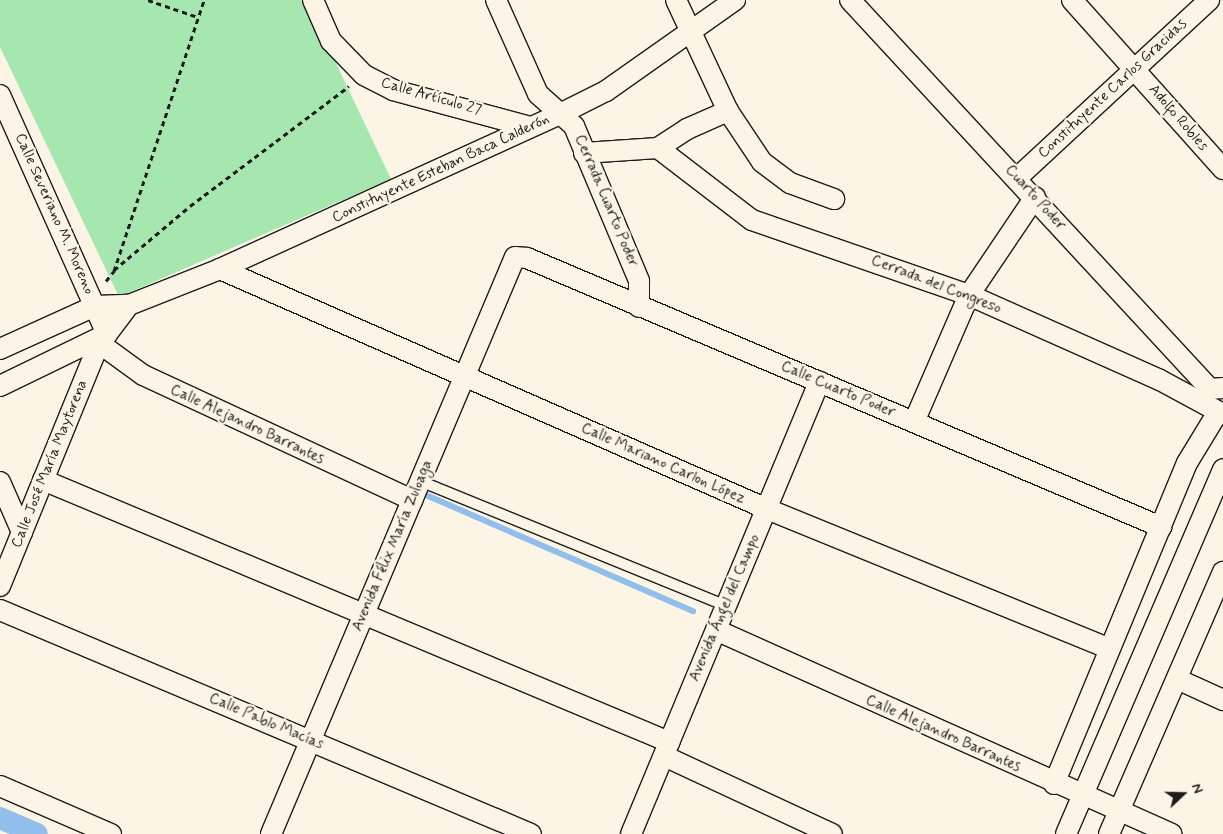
<!DOCTYPE html>
<html>
<head>
<meta charset="utf-8">
<style>
	body { margin:0 }
	#map { position:relative; width:1223px; height:834px; overflow:hidden; background:#fcf5e5; font-family:Mynerve,sans-serif }
	div>[style] { position:absolute }
	.green>* { inset:0; background:#a6e7b0 }
	.stream>* { height:6px; margin:-3px; padding:0 3px; transform-origin:3px; border-radius:3px; background:#92beeb }
	.canal>* { height:22px; margin:-11px; padding:0 11px; transform-origin:11px; border-radius:11px; background:#92beeb }
	.path>* { height:3px; margin-top:-1.5px; transform-origin:0; background:repeating-linear-gradient(90deg,#1c1c1c 0 5px,transparent 0 9px) }
	.roads { filter:drop-shadow(1px 0 #1c1c1c) drop-shadow(-1px 0 #1c1c1c) drop-shadow(0 1px #1c1c1c) drop-shadow(0 -1px #1c1c1c) }
	.service>* { height:10px; margin:-5px; padding:0 5px; transform-origin:5px; border-radius:5px; background:#fcf5e5 }
	.minor>* { height:20px; margin:-10px; padding:0 10px; transform-origin:10px; border-radius:10px; background:#fcf5e5 }
	span { translate:-50% -50%; white-space:nowrap; text-align:center; line-height:1.15; -webkit-text-stroke:4.5px #fcf5e5; paint-order:stroke }
	.street-label { font-size:15px; color:#1c1c1c }
	.north { position:absolute; left:1158px; top:769px; width:50px; height:50px; -webkit-text-stroke:4px #fcf5e5; paint-order:stroke; rotate:69deg; font-size:14px; font-weight:700; line-height:20px; text-align:center; color:#1c1c1c }
	.north::after { content:''; display:block; margin:auto; width:18px; height:22px; background:#1c1c1c; clip-path:polygon(50% 0,100% 100%,50% 72%,0 100%) }
</style>
</head>
<body>
<div id="map">
	<div class="green">
		<div style="clip-path:polygon(0 0,306px 0,391px 179px,119px 297px,0 47px)"></div>
	</div>
	<div class="stream">
		<div style="left:419px;top:492px;width:299px;rotate:23.5deg"></div>
	</div>
	<div class="canal">
		<div style="left:0;top:818px;width:40px;rotate:23.4deg"></div>
	</div>
	<div class="path">
		<div style="left:148px;top:0;width:53px;rotate:18.8deg"></div>
		<div style="left:114px;top:270px;width:99px;rotate:-40.1deg"></div>
		<div style="left:190px;top:206px;width:199px;rotate:-37deg"></div>
		<div style="left:106px;top:281px;width:13px;rotate:-51deg"></div>
		<div style="left:114px;top:271px;width:286px;rotate:-71.6deg"></div>
	</div>
	<div class="roads">
		<div class="service">
			<div style="left:420px;top:481px;width:331px;rotate:22.2deg"></div>
		</div>
		<div class="minor">
			<div style="left:313px;top:0;width:45px;rotate:66.3deg"></div>
			<div style="left:331px;top:41px;width:47px;rotate:45.9deg"></div>
			<div style="left:364px;top:75px;width:33px;rotate:27deg"></div>
			<div style="left:393px;top:90px;width:142px;rotate:15.1deg"></div>
			<div style="left:496px;top:0;width:103px;rotate:65.9deg"></div>
			<div style="left:538px;top:94px;width:48px;rotate:41.6deg"></div>
			<div style="left:574px;top:126px;width:168px;rotate:67.2deg"></div>
			<div style="left:639px;top:281px;width:26px;rotate:90deg"></div>
			<div style="left:676px;top:0;width:123px;rotate:64.9deg"></div>
			<div style="left:728px;top:111px;width:61px;rotate:56.3deg"></div>
			<div style="left:762px;top:162px;width:35px;rotate:37deg"></div>
			<div style="left:790px;top:183px;width:47px;rotate:20deg"></div>
			<div style="left:850px;top:0;width:530px;rotate:47.22deg"></div>
			<div style="left:1210px;top:389px;width:13px;rotate:-4deg"></div>
			<div style="left:1072px;top:0;width:227px;rotate:48.2deg"></div>
			<div style="left:0;top:95px;width:262px;rotate:65.9deg"></div>
			<div style="left:107px;top:334px;width:12px;rotate:132deg"></div>
			<div style="left:99px;top:343px;width:54px;rotate:36deg"></div>
			<div style="left:143px;top:375px;width:297px;rotate:24.9deg"></div>
			<div style="left:658px;top:148px;width:118px;rotate:37.5deg"></div>
			<div style="left:752px;top:220px;width:230px;rotate:19.1deg"></div>
			<div style="left:969px;top:295px;width:209px;rotate:24deg"></div>
			<div style="left:1160px;top:380px;width:72px;rotate:28.4deg"></div>
			<div style="left:584px;top:153px;width:74px;rotate:-3.9deg"></div>
			<div style="left:658px;top:148px;width:35px;rotate:-33deg"></div>
			<div style="left:687px;top:129px;width:45px;rotate:-23.7deg"></div>
			<div style="left:1017px;top:178px;width:262px;rotate:-42.8deg"></div>
			<div style="left:220px;top:269px;width:597px;rotate:23.69deg"></div>
			<div style="left:767px;top:509px;width:370px;rotate:22.2deg"></div>
			<div style="left:0;top:349px;width:104px;rotate:-24.4deg"></div>
			<div style="left:95px;top:306px;width:34px;rotate:-2deg"></div>
			<div style="left:129px;top:305px;width:98px;rotate:-21.6deg"></div>
			<div style="left:220px;top:269px;width:374px;rotate:-24.5deg"></div>
			<div style="left:560px;top:114px;width:51px;rotate:-26.6deg"></div>
			<div style="left:606px;top:91px;width:158px;rotate:-35.2deg"></div>
			<div style="left:0;top:386px;width:119px;rotate:-25.9deg"></div>
			<div style="left:107px;top:334px;width:36px;rotate:-53deg"></div>
			<div style="left:914px;top:422px;width:138px;rotate:-66.6deg"></div>
			<div style="left:969px;top:295px;width:118px;rotate:-56deg"></div>
			<div style="left:43px;top:480px;width:679px;rotate:22.71deg"></div>
			<div style="left:0;top:482px;width:55px;rotate:66.3deg"></div>
			<div style="left:0;top:586px;width:262px;rotate:-67.8deg"></div>
			<div style="left:0;top:610px;width:576px;rotate:22.87deg"></div>
			<div style="left:716px;top:630px;width:499px;rotate:24.1deg"></div>
			<div style="left:1177px;top:679px;width:51px;rotate:24.5deg"></div>
			<div style="left:664px;top:756px;width:185px;rotate:24.9deg"></div>
			<div style="left:1054px;top:784px;width:347px;rotate:-67.5deg"></div>
			<div style="left:1187px;top:463px;width:60px;rotate:-58.7deg"></div>
			<div style="left:0;top:786px;width:121px;rotate:23.4deg"></div>
			<div style="left:271px;top:834px;width:626px;rotate:-67.08deg"></div>
			<div style="left:515px;top:257px;width:12px;rotate:5deg"></div>
			<div style="left:527px;top:258px;width:689px;rotate:22.99deg"></div>
			<div style="left:631px;top:834px;width:490px;rotate:-67.4deg"></div>
			<div style="left:1066px;top:834px;width:397px;rotate:-66.7deg"></div>
			<div style="left:1109px;top:834px;width:286px;rotate:-66.5deg"></div>
		</div>
	</div>
	<div class="street-label">
		<span style="left:1113px;top:89px;rotate:-43deg">Constituyente Carlos Gracidas</span>
		<span style="left:431px;top:97px;rotate:16deg">Calle Artículo 27</span>
		<span style="left:1178px;top:118px;rotate:49deg">Adolfo Robles</span>
		<span style="left:441px;top:169px;rotate:-25deg">Constituyente Esteban Baca Calderón</span>
		<span style="left:1035px;top:198px;rotate:48deg">Cuarto Poder</span>
		<span style="left:606px;top:201px;rotate:67deg">Cerrada Cuarto Poder</span>
		<span style="left:54px;top:214px;rotate:66deg">Calle Severiano M. Moreno</span>
		<span style="left:936px;top:285px;rotate:21deg">Cerrada del Congreso</span>
		<span style="left:838px;top:390px;rotate:23deg">Calle Cuarto Poder</span>
		<span style="left:247px;top:425px;rotate:25deg">Calle Alejandro Barrantes</span>
		<span style="left:50px;top:464px;rotate:-68deg">Calle José María Maytorena</span>
		<span style="left:663px;top:464px;rotate:24deg">Calle Mariano Carlon López</span>
		<span style="left:393px;top:546px;rotate:-67deg">Avenida Félix María Zuloaga</span>
		<span style="left:725px;top:608px;rotate:-67deg">Avenida Ángel del Campo</span>
		<span style="left:266px;top:722px;rotate:23deg">Calle Pablo Macías</span>
		<span style="left:943px;top:734px;rotate:24deg">Calle Alejandro Barrantes</span>
	</div>
	<div class="north">N</div>
</div>
</body>
</html>
